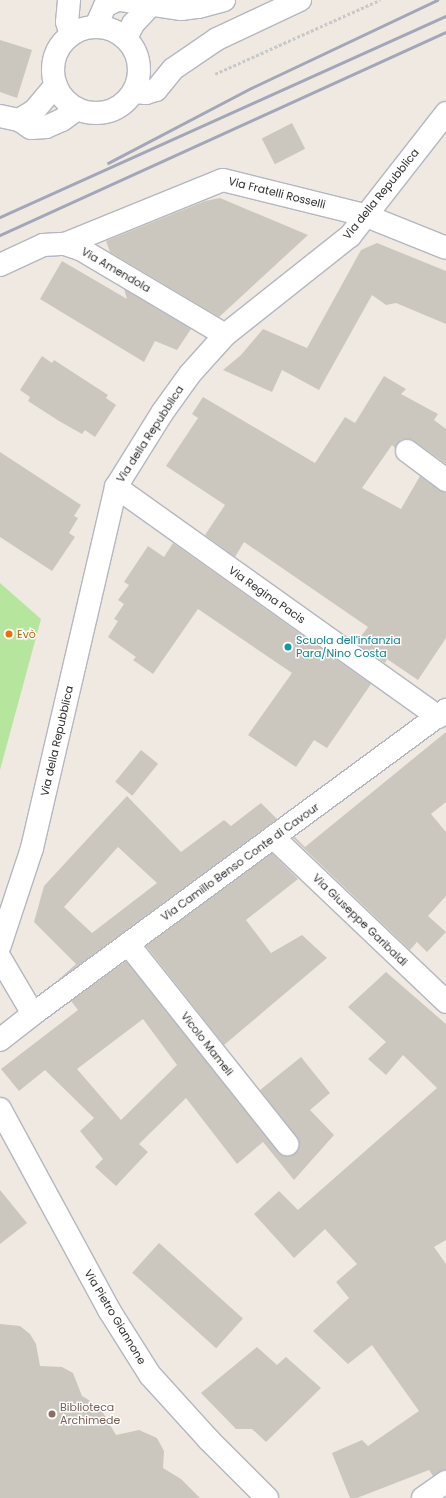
<!DOCTYPE html>
<html>
<head>
<meta charset="utf-8">
<style>
	body { margin:0 }
	#map { position:relative; width:446px; height:1498px; overflow:hidden; background:#efe9e1; font-family:Poppins,sans-serif }
	div>[style] { position:absolute }
	.green>* { inset:0; background:#b6e59e }
	.building>* { inset:0; background:#cbc7bf; transform-origin:0 0 }
	.path>* { height:2.5px; margin-top:-1.25px; transform-origin:0; background:repeating-linear-gradient(90deg,#c9c9c9 0 3px,transparent 0 5px) }
	.roads { filter:drop-shadow(1px 0 #b4b7c1) drop-shadow(-1px 0 #b4b7c1) drop-shadow(0 1px #b4b7c1) drop-shadow(0 -1px #b4b7c1) }
	.minor>* { height:22px; margin:-11px; padding:0 11px; transform-origin:11px; border-radius:11px; background:#fff }
	.minor>.ring { margin:-11px; padding:0; box-sizing:content-box; background:none; border:22px solid #fff; border-radius:50% }
	.rail>* { height:3px; margin:-1.5px; padding:0 1.5px; transform-origin:1.5px; border-radius:1.5px; background:#a3a6b8 }
	.dots>* { width:11px; height:11px; translate:-50% -50%; box-sizing:border-box; border:2px solid #fff; border-radius:50% }
	span { translate:-50% -50%; white-space:nowrap; text-align:center; line-height:1.15; -webkit-text-stroke:3px #fff; paint-order:stroke }
	.street-label { font-size:11px; color:#2e2e2e }
	.food-label { font-size:11px; color:#c56008 }
	.left { translate:0 -50%; text-align:left }
	.culture-label { font-size:11px; color:#0d838f }
	.education-label { font-size:11px; color:#785e54 }
</style>
</head>
<body>
<div id="map">
	<div class="green">
		<div style="clip-path:polygon(0 583px,41px 619px,0 770px)"></div>
	</div>
	<div class="building">
		<div style="clip-path:polygon(0 40px,32px 50px,17px 98px,0 92px)"></div>
		<div style="left:292px;top:123px;width:29px;height:34px;rotate:63deg"></div>
		<div style="clip-path:polygon(220px 198px,308px 235px,219px 317px,110px 252px,106px 241px,205px 201px)"></div>
		<div style="clip-path:polygon(377px 243px,446px 271px,446px 324px,396px 303px,386px 305px,372px 295px,319px 390px,282px 370px,272px 392px,223px 370px,241px 355px,263px 329px,307px 348px,361px 250px)"></div>
		<div style="clip-path:polygon(62px 261px,127px 299px,124px 289px,191px 329px,177px 350px,155px 341px,144px 362px,40px 299px)"></div>
		<div style="clip-path:polygon(42px 356px,52px 363px,54px 360px,108px 395px,106px 398px,116px 405px,95px 437px,85px 430px,82px 434px,59px 421px,28px 401px,30px 397px,20px 390px)"></div>
		<div style="clip-path:polygon(384px 376px,406px 389px,401px 394px,438px 414px,434px 420px,446px 429px,446px 464px,414px 441px,402px 439px,395px 448px,392px 445px,362px 488px,401px 509px,420px 476px,439px 490px,446px 492px,446px 638px,418px 680px,387px 659px,385px 663px,356px 643px,368px 627px,244px 542px,235px 557px,205px 535px,225px 505px,166px 466px,198px 418px,192px 414px,203px 397px,315px 463px,345px 417px,355px 423px)"></div>
		<div style="clip-path:polygon(0 452px,81px 505px,74px 516px,78px 518px,69px 533px,75px 537px,52px 571px,0 537px)"></div>
		<div style="clip-path:polygon(173px 543px,371px 684px,327px 748px,314px 740px,296px 767px,248px 735px,292px 673px,198px 609px,153px 674px,133px 660px,136px 657px,108px 637px,118px 621px,114px 619px,124px 604px,118px 600px,129px 585px,124px 582px,148px 546px,164px 557px)"></div>
		<div style="clip-path:polygon(446px 732px,446px 802px,431px 814px,446px 832px,446px 896px,428px 916px,446px 932px,427px 952px,417px 942px,410px 950px,293px 838px,295px 837px,305px 847px)"></div>
		<div style="left:141px;top:750px;width:22px;height:41px;rotate:39deg"></div>
		<div style="clip-path:polygon(evenodd,127px 796px,181px 852px,224px 820px,231px 826px,261px 803px,277px 819px,56px 982px,76px 964px,34px 922px,44px 886px,127px 796px,118px 847px,157px 883px,92px 933px,64px 907px,118px 847px)"></div>
		<div style="clip-path:polygon(272px 853px,298px 879px,246px 920px,271px 953px,302px 935px,327px 958px,224px 1045px,146px 946px)"></div>
		<div style="clip-path:polygon(evenodd,126px 961px,282px 1155px,294px 1154px,299px 1142px,260px 1090px,301px 1057px,330px 1093px,310px 1110px,334px 1135px,294px 1180px,263px 1142px,237px 1164px,186px 1098px,139px 1144px,148px 1152px,116px 1186px,95px 1167px,103px 1159px,80px 1131px,94px 1118px,45px 1070px,19px 1091px,1px 1069px,78px 1010px,71px 1001px,126px 961px,143px 1019px,177px 1065px,121px 1120px,77px 1069px,143px 1019px)"></div>
		<div style="clip-path:polygon(386px 972px,446px 1024px,446px 1240px,434px 1247px,446px 1264px,446px 1470px,433px 1476px,429px 1470px,357px 1498px,350px 1498px,332px 1453px,362px 1440px,368px 1446px,419px 1411px,372px 1345px,348px 1364px,313px 1331px,349px 1298px,336px 1282px,357px 1264px,325px 1229px,294px 1258px,254px 1214px,279px 1191px,298px 1210px,437px 1088px,403px 1055px,386px 1075px,368px 1059px,386px 1042px,348px 1007px)"></div>
		<div style="clip-path:polygon(0 1190px,27px 1223px,0 1244px)"></div>
		<div style="left:159px;top:1243px;width:113px;height:40px;rotate:42deg"></div>
		<div style="clip-path:polygon(0 1324px,20px 1326px,30px 1334px,36px 1344px,40px 1366px,62px 1367px,73px 1373px,82px 1396px,99px 1406px,116px 1435px,139px 1430px,157px 1438px,164px 1451px,163px 1468px,181px 1479px,200px 1498px,0 1498px)"></div>
		<div style="clip-path:polygon(257px 1347px,277px 1365px,286px 1357px,321px 1388px,266px 1442px,252px 1429px,236px 1429px,201px 1393px)"></div>
	</div>
	<div class="path">
		<div style="left:215px;top:74px;width:181px;rotate:-24.2deg"></div>
	</div>
	<div class="roads">
		<div class="minor">
			<div style="left:69px;top:0;width:22px;rotate:95deg"></div>
			<div style="left:67px;top:22px;width:13px;rotate:72deg"></div>
			<div style="left:121px;top:0;width:61px;rotate:8.5deg"></div>
			<div style="left:181px;top:9px;width:17px;rotate:-7deg"></div>
			<div style="left:198px;top:7px;width:27px;rotate:-15deg"></div>
			<div style="left:96px;top:26px;width:22px;rotate:-66deg"></div>
			<div style="left:105px;top:6px;width:13px;rotate:-27deg"></div>
			<div class="ring" style="left:53px;top:27px;width:64px;height:64px"></div>
			<div style="left:126px;top:38px;width:16px;rotate:-63deg"></div>
			<div style="left:133px;top:24px;width:26px;rotate:-47deg"></div>
			<div style="left:134px;top:92px;width:12px;rotate:5deg"></div>
			<div style="left:146px;top:93px;width:10px;rotate:-17deg"></div>
			<div style="left:156px;top:90px;width:27px;rotate:-51deg"></div>
			<div style="left:173px;top:69px;width:53px;rotate:-34.3deg"></div>
			<div style="left:217px;top:39px;width:92px;rotate:-25.2deg"></div>
			<div style="left:0;top:116px;width:19px;rotate:12deg"></div>
			<div style="left:19px;top:120px;width:14px;rotate:34deg"></div>
			<div style="left:31px;top:128px;width:15px;rotate:-4deg"></div>
			<div style="left:46px;top:127px;width:17px;rotate:-24deg"></div>
			<div style="left:62px;top:120px;width:19px;rotate:-36deg"></div>
			<div style="left:19px;top:120px;width:17px;rotate:-31deg"></div>
			<div style="left:34px;top:111px;width:34px;rotate:-50deg"></div>
			<div style="left:65px;top:244px;width:170px;rotate:-22.1deg"></div>
			<div style="left:223px;top:180px;width:145px;rotate:13.9deg"></div>
			<div style="left:364px;top:215px;width:88px;rotate:21.9deg"></div>
			<div style="left:0;top:265px;width:47px;rotate:-24.9deg"></div>
			<div style="left:43px;top:245px;width:22px;rotate:-3deg"></div>
			<div style="left:65px;top:244px;width:18px;rotate:19deg"></div>
			<div style="left:82px;top:250px;width:166px;rotate:30.7deg"></div>
			<div style="left:407px;top:451px;width:49px;rotate:36.6deg"></div>
			<div style="left:116px;top:487px;width:396px;rotate:35.5deg"></div>
			<div style="left:273px;top:837px;width:239px;rotate:43.6deg"></div>
			<div style="left:128px;top:944px;width:256px;rotate:51.5deg"></div>
			<div style="left:0;top:945px;width:102px;rotate:-71.7deg"></div>
			<div style="left:32px;top:848px;width:371px;rotate:-76.9deg"></div>
			<div style="left:116px;top:487px;width:87px;rotate:-58.1deg"></div>
			<div style="left:162px;top:413px;width:48px;rotate:-54.3deg"></div>
			<div style="left:190px;top:374px;width:52px;rotate:-48.1deg"></div>
			<div style="left:225px;top:335px;width:159px;rotate:-38.4deg"></div>
			<div style="left:350px;top:236px;width:156px;rotate:-52deg"></div>
			<div style="left:0;top:958px;width:65px;rotate:59.5deg"></div>
			<div style="left:33px;top:1014px;width:42px;rotate:141.8deg"></div>
			<div style="left:33px;top:1014px;width:513px;rotate:-36.36deg"></div>
			<div style="left:0;top:1109px;width:229px;rotate:61.5deg"></div>
			<div style="left:109px;top:1310px;width:77px;rotate:57.8deg"></div>
			<div style="left:150px;top:1375px;width:88px;rotate:47.8deg"></div>
			<div style="left:209px;top:1440px;width:82px;rotate:45deg"></div>
			<div style="left:423px;top:1498px;width:28px;rotate:-35deg"></div>
		</div>
	</div>
	<div class="rail">
		<div style="left:108px;top:163px;width:161px;rotate:-27.7deg"></div>
		<div style="left:251px;top:88px;width:206px;rotate:-25.3deg"></div>
		<div style="left:0;top:217px;width:489px;rotate:-24.3deg"></div>
		<div style="left:0;top:235px;width:490px;rotate:-24.5deg"></div>
	</div>
	<div class="dots">
		<div style="left:9px;top:634px;background:#e8710a"></div>
		<div style="left:288px;top:647px;background:#0f9aa8"></div>
		<div style="left:52px;top:1414px;background:#8d6e63"></div>
	</div>
	<div class="street-label">
		<span style="left:277px;top:193px;rotate:14deg">Via Fratelli Rosselli</span>
		<span style="left:381px;top:194px;rotate:-51deg">Via della Repubblica</span>
		<span style="left:116px;top:270px;rotate:30deg">Via Amendola</span>
		<span style="left:150px;top:434px;rotate:-57deg">Via della Repubblica</span>
		<span style="left:267px;top:595px;rotate:35deg">Via Regina Pacis</span>
		<span style="left:57px;top:741px;rotate:-77deg">Via della Repubblica</span>
		<span style="left:240px;top:862px;rotate:-36deg">Via Camillo Benso Conte di Cavour</span>
		<span style="left:360px;top:920px;rotate:44deg">Via Giuseppe Garibaldi</span>
		<span style="left:207px;top:1044px;rotate:52deg">Vicolo Mameli</span>
		<span style="left:115px;top:1317px;rotate:59deg">Via Pietro Giannone</span>
	</div>
	<div class="food-label">
		<span class="left" style="left:17px;top:634px">Evò</span>
	</div>
	<div class="culture-label">
		<span class="left" style="left:296px;top:647px">Scuola dell'infanzia<br>Para/Nino Costa</span>
	</div>
	<div class="education-label">
		<span class="left" style="left:60px;top:1414px">Biblioteca<br>Archimede</span>
	</div>
</div>
</body>
</html>
